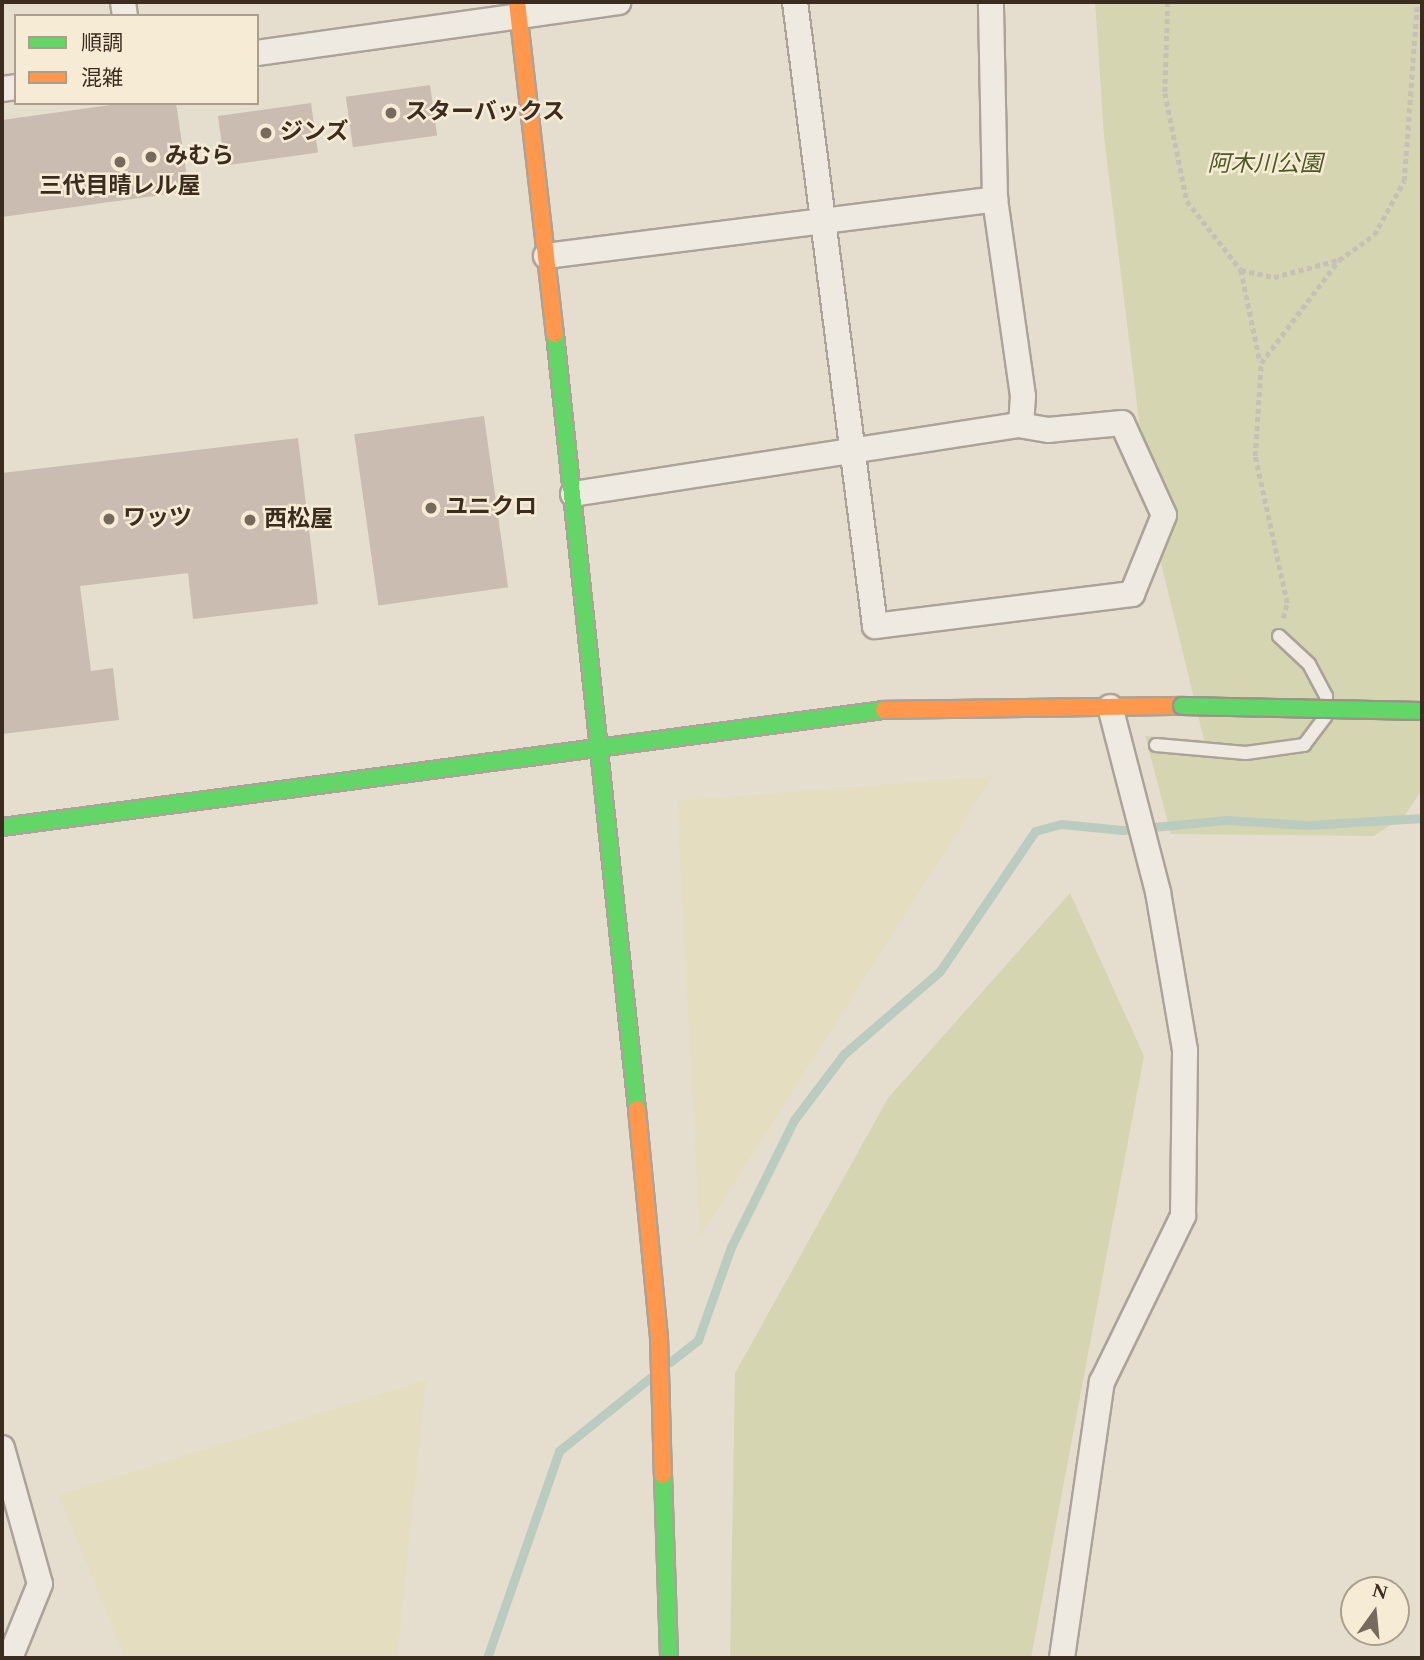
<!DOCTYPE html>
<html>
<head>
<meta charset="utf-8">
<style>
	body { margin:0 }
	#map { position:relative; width:1424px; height:1660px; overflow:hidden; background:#e5decf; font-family:Spectral,"Noto Sans JP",serif }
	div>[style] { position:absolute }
	.farmland>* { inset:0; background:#e5ddc0 }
	.green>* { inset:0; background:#d6d5b1 }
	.stream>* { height:9px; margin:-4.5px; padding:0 4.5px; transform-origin:4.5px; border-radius:4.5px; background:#bacbc0 }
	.building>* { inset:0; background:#cabcb0; transform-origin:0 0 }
	.path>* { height:4.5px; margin-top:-2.25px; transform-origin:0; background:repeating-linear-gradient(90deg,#c6c0b8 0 5px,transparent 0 8.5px) }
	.roads { filter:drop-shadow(2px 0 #aba398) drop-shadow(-2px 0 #aba398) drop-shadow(0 2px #aba398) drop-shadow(0 -2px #aba398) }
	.lane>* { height:12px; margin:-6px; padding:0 6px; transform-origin:6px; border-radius:6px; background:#eee9e1 }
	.street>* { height:24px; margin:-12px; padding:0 12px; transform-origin:12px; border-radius:12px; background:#eee9e1 }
	.fast>* { height:16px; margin:-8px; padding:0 8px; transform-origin:8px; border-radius:8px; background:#63d668 }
	.slow>* { height:16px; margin:-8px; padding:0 8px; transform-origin:8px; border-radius:8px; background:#ff974d }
	.bridges { filter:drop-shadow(2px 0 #9b9388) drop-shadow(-2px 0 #9b9388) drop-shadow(0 2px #9b9388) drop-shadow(0 -2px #9b9388) }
	.fast-bridge>* { height:16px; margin:-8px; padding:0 8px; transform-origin:8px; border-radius:8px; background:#63d668 }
	.dots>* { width:19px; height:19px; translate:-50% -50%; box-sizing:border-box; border:4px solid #f6ecd5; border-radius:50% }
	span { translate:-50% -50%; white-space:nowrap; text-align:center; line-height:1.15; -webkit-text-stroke:5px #f6ecd5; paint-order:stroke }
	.poi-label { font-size:23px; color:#3b2c1f; font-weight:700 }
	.left { translate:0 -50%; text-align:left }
	.park-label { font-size:23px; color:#4c5825; font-style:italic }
	.frame { position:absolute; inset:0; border:4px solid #3b2c1f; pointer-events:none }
	.legend { position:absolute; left:14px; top:14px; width:245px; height:91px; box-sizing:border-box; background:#f6ecd5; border:2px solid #ab9f8c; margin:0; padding:9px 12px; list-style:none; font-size:21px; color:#3b2c1f }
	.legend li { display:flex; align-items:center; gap:14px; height:35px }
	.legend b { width:35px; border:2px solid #ab9f8c }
	.north { position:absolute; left:1340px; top:1576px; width:70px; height:70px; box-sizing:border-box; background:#f6ecd5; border:2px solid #ab9f8c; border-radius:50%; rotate:15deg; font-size:19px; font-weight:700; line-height:28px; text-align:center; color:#3b2c1f }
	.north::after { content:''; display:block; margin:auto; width:24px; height:32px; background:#766a5d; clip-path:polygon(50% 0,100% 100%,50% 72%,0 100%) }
</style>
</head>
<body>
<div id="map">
	<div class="farmland">
		<div style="clip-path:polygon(993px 776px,758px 1146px,700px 1237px,677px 801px)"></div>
		<div style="clip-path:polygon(426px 1380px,397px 1658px,125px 1658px,59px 1495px)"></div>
	</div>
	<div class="green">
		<div style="clip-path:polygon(1095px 2px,1422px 2px,1422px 790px,1405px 815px,1374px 836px,1171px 834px,1145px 736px,1204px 740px,1152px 526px,1104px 137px)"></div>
		<div style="clip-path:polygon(1070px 893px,1144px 1056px,1031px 1658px,730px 1658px,735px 1373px,888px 1098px)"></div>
	</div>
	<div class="stream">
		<div style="left:670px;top:1362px;width:36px;rotate:-38deg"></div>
		<div style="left:698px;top:1340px;width:99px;rotate:-70.5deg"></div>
		<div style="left:731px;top:1247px;width:142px;rotate:-63.6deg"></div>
		<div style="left:794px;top:1120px;width:83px;rotate:-52.9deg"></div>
		<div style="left:844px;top:1054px;width:127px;rotate:-40.8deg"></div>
		<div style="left:940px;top:971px;width:169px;rotate:-55.8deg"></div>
		<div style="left:1035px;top:831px;width:27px;rotate:-15deg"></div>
		<div style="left:1061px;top:824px;width:61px;rotate:5.6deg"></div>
		<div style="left:1122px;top:830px;width:103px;rotate:-5.5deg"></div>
		<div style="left:1225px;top:820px;width:84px;rotate:3.4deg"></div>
		<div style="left:1309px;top:825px;width:113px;rotate:-3.5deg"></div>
		<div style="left:487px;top:1658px;width:219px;rotate:-70.8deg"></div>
		<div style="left:559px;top:1451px;width:118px;rotate:-38.8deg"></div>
	</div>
	<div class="building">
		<div style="left:430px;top:85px;width:51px;height:85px;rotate:82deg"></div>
		<div style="clip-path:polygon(125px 103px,176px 103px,189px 191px,2px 217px,2px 120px)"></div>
		<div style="left:311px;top:103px;width:50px;height:94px;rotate:82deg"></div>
		<div style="left:484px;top:416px;width:173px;height:131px;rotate:82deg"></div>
		<div style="clip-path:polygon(298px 438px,318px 604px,193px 619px,188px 573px,80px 586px,91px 671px,113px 668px,119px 720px,2px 734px,2px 473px)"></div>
	</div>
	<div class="path">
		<div style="left:1168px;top:2px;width:91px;rotate:91.9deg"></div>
		<div style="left:1165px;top:93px;width:110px;rotate:78.5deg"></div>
		<div style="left:1187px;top:201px;width:88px;rotate:52deg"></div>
		<div style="left:1241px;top:270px;width:94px;rotate:78.3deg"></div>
		<div style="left:1241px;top:270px;width:34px;rotate:12deg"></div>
		<div style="left:1274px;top:277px;width:67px;rotate:-14.7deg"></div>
		<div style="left:1283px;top:618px;width:16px;rotate:-75deg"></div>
		<div style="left:1287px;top:603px;width:150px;rotate:-102.3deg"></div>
		<div style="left:1255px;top:456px;width:93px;rotate:-86.3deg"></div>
		<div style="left:1261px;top:363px;width:129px;rotate:-52.9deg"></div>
		<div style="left:1339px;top:260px;width:43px;rotate:-35.5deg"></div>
		<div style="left:1374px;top:235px;width:62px;rotate:-60.9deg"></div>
		<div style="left:1404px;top:181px;width:179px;rotate:-85.8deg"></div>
	</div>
	<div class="roads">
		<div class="lane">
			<div style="left:1156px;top:745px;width:90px;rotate:5.1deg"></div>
			<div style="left:1246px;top:753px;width:59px;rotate:-7.9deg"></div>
			<div style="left:1304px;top:745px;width:35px;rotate:-53deg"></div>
			<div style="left:1325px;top:717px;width:21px;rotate:-87deg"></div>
			<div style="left:1326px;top:696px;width:36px;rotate:-118deg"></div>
			<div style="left:1309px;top:664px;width:41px;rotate:-137deg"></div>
		</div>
		<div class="street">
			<div style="left:123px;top:2px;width:14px;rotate:82deg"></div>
			<div style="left:795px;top:2px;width:629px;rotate:82.69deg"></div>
			<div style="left:875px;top:626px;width:259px;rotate:-7.1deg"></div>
			<div style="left:1132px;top:594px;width:85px;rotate:-67.9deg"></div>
			<div style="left:1164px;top:515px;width:101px;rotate:-114.5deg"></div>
			<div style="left:1122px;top:423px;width:74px;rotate:174.6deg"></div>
			<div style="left:1048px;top:430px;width:27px;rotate:-170deg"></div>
			<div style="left:257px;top:53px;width:365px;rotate:-8deg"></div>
			<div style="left:2px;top:89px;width:14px;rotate:-8deg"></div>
			<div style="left:546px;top:256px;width:453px;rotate:-7.2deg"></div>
			<div style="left:573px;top:494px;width:453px;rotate:-8.8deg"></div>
			<div style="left:1021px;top:425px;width:29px;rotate:-86deg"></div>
			<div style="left:1023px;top:396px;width:199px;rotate:-98.1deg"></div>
			<div style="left:995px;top:199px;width:197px;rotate:-91.2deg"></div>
			<div style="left:2px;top:1448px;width:141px;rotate:74.4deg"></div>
			<div style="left:40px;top:1584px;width:80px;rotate:112.1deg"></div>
			<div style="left:1062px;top:1658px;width:279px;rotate:-81.8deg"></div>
			<div style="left:1102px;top:1382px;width:185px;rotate:-64deg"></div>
			<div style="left:1183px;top:1216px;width:166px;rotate:-89.3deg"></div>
			<div style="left:1185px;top:1050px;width:160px;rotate:-99.7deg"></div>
			<div style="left:1158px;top:892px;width:191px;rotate:-104.5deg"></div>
		</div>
		<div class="fast">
			<div style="left:555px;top:334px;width:779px;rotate:83.96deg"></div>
			<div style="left:2px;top:827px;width:890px;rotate:-7.56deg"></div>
			<div style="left:663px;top:1475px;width:183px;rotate:88.1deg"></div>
		</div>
		<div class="slow">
			<div style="left:517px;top:2px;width:334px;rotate:83.5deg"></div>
			<div style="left:884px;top:710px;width:298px;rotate:-0.8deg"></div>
			<div style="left:637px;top:1109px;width:228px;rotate:84.5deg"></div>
			<div style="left:659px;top:1336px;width:139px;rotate:88.4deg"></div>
		</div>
	</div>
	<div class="bridges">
		<div class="fast-bridge">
			<div style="left:1182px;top:706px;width:240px;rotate:1.2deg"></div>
		</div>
	</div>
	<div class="dots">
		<div style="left:391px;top:113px;background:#766a5d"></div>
		<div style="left:266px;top:133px;background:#766a5d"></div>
		<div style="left:151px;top:157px;background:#766a5d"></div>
		<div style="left:120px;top:162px;background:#766a5d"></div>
		<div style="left:431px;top:508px;background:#766a5d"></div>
		<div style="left:109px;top:519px;background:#766a5d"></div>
		<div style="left:250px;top:520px;background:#766a5d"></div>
	</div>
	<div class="poi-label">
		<span class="left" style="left:405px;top:113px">スターバックス</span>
		<span class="left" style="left:280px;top:133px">ジンズ</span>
		<span class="left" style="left:165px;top:157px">みむら</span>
		<span style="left:120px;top:187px">三代目晴レル屋</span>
		<span class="left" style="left:445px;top:508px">ユニクロ</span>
		<span class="left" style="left:123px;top:519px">ワッツ</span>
		<span class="left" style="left:264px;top:520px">西松屋</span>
	</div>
	<div class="park-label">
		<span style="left:1265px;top:165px">阿木川公園</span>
	</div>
	<div class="frame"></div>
	<ul class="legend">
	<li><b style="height:9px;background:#63d668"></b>順調</li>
	<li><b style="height:9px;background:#ff974d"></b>混雑</li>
	</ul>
	<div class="north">N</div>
</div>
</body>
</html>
